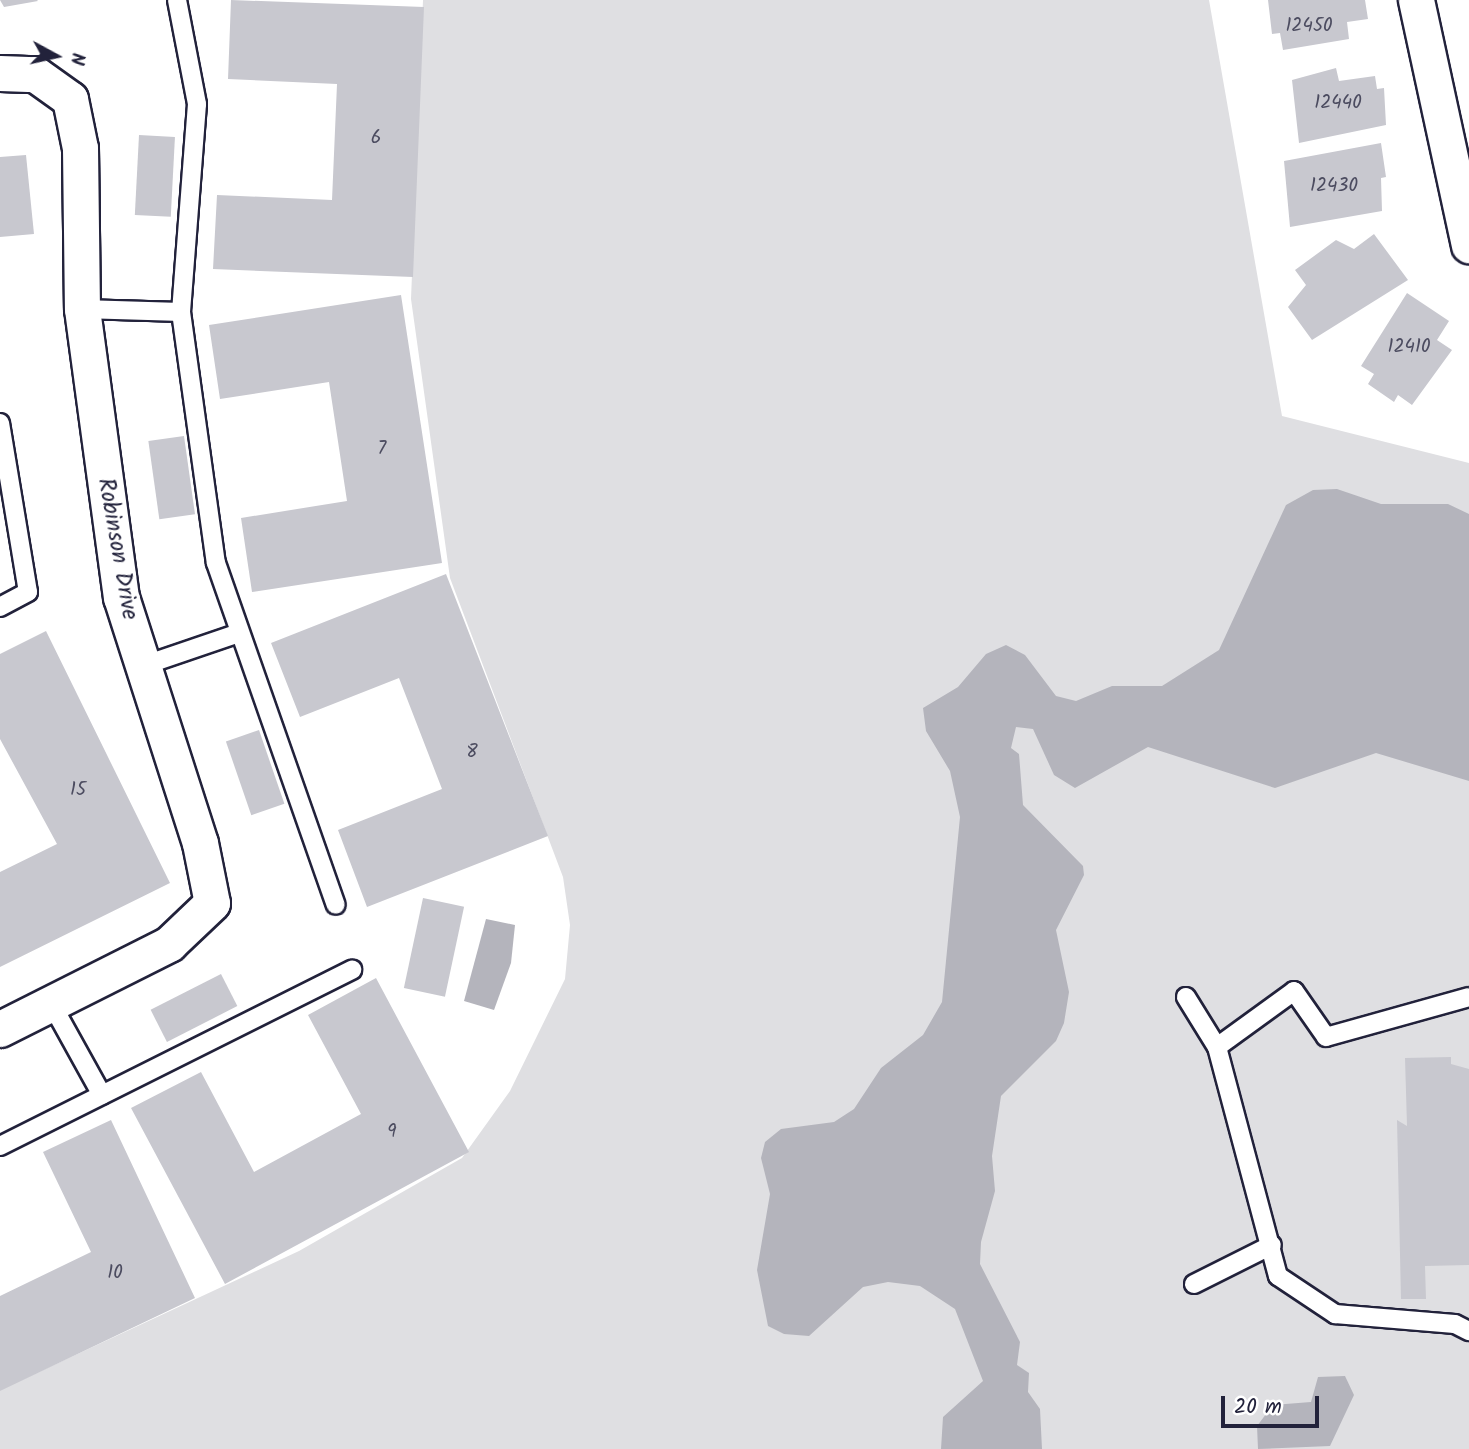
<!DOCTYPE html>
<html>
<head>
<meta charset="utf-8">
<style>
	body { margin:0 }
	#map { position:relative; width:1469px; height:1449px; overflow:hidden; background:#fff; font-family:Kalam,sans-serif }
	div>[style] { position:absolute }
	.green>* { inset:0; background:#dfdfe2 }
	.water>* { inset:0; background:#b4b4bc }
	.building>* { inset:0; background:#c8c8cf; transform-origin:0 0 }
	.roads { filter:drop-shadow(2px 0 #22223b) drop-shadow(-2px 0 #22223b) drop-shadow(0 2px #22223b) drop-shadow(0 -2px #22223b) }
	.service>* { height:18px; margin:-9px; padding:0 9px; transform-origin:9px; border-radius:9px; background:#fff }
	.minor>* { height:35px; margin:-17.5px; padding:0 17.5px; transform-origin:17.5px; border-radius:17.5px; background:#fff }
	span { translate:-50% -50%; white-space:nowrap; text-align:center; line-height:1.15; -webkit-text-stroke:6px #fff; paint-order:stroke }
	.number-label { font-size:19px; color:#4c4c60 }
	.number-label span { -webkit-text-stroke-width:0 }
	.street-label { font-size:23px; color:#22223b }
	.north { position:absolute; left:21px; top:21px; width:70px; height:70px; -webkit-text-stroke:5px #fff; paint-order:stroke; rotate:98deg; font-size:19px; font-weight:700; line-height:28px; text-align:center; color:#22223b }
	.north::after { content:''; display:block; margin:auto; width:24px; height:32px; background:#22223b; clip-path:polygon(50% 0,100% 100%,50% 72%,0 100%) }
	.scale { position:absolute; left:1221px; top:1396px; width:98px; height:32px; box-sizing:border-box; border:4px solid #22223b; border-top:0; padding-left:9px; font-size:21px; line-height:24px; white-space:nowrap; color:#22223b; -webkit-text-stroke:5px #fff; paint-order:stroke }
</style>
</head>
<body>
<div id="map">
	<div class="green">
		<div style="clip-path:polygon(423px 0,1209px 0,1282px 416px,1469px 463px,1469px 1449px,0 1449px,0 1390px,299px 1251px,462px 1158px,510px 1091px,565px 979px,570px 925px,563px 877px,450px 578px,411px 299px)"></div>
	</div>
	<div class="water">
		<div style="clip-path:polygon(1337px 489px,1381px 504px,1448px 504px,1469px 514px,1469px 781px,1376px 753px,1275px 788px,1148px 747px,1075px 788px,1054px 775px,1033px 729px,1016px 727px,1011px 748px,1019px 754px,1023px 805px,1083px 866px,1084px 875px,1056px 930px,1069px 992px,1064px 1023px,1056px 1041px,1001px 1096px,992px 1156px,995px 1191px,981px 1242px,980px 1264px,1020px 1342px,1017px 1365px,1029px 1373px,1028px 1392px,1040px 1409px,1042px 1449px,941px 1449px,943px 1417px,983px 1381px,955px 1309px,920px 1286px,888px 1282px,863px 1287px,809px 1336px,784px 1334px,768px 1326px,757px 1270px,770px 1194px,761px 1158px,765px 1142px,781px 1129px,834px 1122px,854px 1109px,881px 1068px,923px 1035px,942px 1002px,960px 817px,950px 771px,926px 731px,923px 708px,958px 687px,986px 654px,1006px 645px,1025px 655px,1056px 696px,1076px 701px,1112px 686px,1162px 686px,1219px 650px,1286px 505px,1313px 490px)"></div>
		<div style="clip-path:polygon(486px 919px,515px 925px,511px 963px,494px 1010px,464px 1001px)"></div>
		<div style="clip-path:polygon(1345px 1376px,1354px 1395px,1330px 1446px,1258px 1449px,1257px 1426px,1273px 1405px,1311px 1402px,1318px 1377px)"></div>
	</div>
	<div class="building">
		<div style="clip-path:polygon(0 0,37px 0,38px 1px,4px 7px)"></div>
		<div style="clip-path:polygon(231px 0,424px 7px,413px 277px,213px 269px,217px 195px,332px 200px,337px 84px,228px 79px)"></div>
		<div style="clip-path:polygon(1268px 0,1365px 0,1368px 19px,1347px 22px,1349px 39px,1283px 50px,1280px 33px,1272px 34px)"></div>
		<div style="clip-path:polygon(1336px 68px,1339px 81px,1375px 76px,1377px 89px,1384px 88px,1386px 125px,1299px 143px,1292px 80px)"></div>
		<div style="left:139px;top:135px;width:36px;height:80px;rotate:3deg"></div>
		<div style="clip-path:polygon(1381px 143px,1386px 177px,1381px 178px,1382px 211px,1290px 227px,1284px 161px)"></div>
		<div style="clip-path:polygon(26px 155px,34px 234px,0 237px,0 157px)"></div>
		<div style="clip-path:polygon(1374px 234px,1408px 280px,1312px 340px,1288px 307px,1306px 285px,1295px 270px,1336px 240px,1354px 249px)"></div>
		<div style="clip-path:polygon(1407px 293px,1449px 321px,1437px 340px,1452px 350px,1412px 405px,1398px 395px,1394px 402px,1368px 384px,1374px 374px,1361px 366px)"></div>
		<div style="clip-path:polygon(401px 295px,442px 563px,252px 592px,241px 518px,347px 501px,329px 382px,220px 399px,209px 325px)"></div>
		<div style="left:184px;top:436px;width:79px;height:36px;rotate:82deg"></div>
		<div style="clip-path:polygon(446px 574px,548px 836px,367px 907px,338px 830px,442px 789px,399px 678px,300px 717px,271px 643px)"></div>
		<div style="clip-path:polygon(46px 631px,170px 883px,0 967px,0 872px,57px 844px,0 739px,0 654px)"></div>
		<div style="left:259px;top:730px;width:78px;height:35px;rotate:71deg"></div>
		<div style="left:423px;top:898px;width:42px;height:92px;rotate:12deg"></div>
		<div style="left:221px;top:974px;width:36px;height:79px;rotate:63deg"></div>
		<div style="clip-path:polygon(376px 978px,469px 1152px,225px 1284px,131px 1108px,201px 1072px,254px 1172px,361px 1114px,308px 1015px)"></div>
		<div style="clip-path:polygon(1451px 1057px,1451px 1064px,1469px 1069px,1469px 1265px,1425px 1266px,1426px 1299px,1401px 1299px,1397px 1120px,1407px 1126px,1405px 1058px)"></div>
		<div style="clip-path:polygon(111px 1120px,195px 1298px,0 1391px,0 1296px,91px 1252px,43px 1152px)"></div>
	</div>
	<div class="roads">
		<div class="service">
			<div style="left:177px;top:0;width:106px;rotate:79.1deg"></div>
			<div style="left:197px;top:104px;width:209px;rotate:94.4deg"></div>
			<div style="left:181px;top:312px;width:253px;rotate:82.1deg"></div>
			<div style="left:216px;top:563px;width:362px;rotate:70.7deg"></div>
			<div style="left:82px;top:309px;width:99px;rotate:1.7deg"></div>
			<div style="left:0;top:423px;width:171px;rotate:80.6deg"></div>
			<div style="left:28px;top:592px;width:32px;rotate:152deg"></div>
			<div style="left:142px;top:666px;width:99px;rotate:-18.8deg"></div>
			<div style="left:1186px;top:997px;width:59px;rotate:58.2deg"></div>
			<div style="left:1217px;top:1047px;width:237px;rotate:75.1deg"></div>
			<div style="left:1278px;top:1276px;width:69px;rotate:33.7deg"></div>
			<div style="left:1335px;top:1314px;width:120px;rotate:4.8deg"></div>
			<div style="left:1455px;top:1324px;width:16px;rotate:27deg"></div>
			<div style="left:51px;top:1003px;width:105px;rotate:61deg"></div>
			<div style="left:1217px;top:1047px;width:95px;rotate:-36deg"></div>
			<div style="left:1294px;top:991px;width:56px;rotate:55.2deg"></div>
			<div style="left:1326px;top:1037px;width:148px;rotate:-15.6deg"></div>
			<div style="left:0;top:1146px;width:394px;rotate:-26.6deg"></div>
			<div style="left:1194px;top:1284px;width:87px;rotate:-26.6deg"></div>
		</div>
		<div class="minor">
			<div style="left:1416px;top:0;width:251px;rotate:77.8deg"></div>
			<div style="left:0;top:73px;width:35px;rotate:2deg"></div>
			<div style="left:35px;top:74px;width:43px;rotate:35.5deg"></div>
			<div style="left:70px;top:99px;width:50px;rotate:78.5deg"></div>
			<div style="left:80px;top:148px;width:161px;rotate:89.3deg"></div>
			<div style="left:82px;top:309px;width:291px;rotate:82.3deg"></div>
			<div style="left:121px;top:597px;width:258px;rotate:72.2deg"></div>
			<div style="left:200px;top:843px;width:61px;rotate:78.7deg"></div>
			<div style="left:212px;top:903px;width:59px;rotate:136.4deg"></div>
			<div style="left:169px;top:944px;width:189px;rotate:153.3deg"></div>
		</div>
	</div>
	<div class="number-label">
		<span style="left:1309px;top:27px">12450</span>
		<span style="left:1338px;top:104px">12440</span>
		<span style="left:376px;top:139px">6</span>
		<span style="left:1334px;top:187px">12430</span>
		<span style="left:1409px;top:348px">12410</span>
		<span style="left:382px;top:450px">7</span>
		<span style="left:472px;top:753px">8</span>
		<span style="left:78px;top:791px">15</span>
		<span style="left:392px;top:1133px">9</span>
		<span style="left:115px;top:1274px">10</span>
	</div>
	<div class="street-label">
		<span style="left:117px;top:549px;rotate:80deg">Robinson Drive</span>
	</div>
	<div class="north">N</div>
	<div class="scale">20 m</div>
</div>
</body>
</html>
